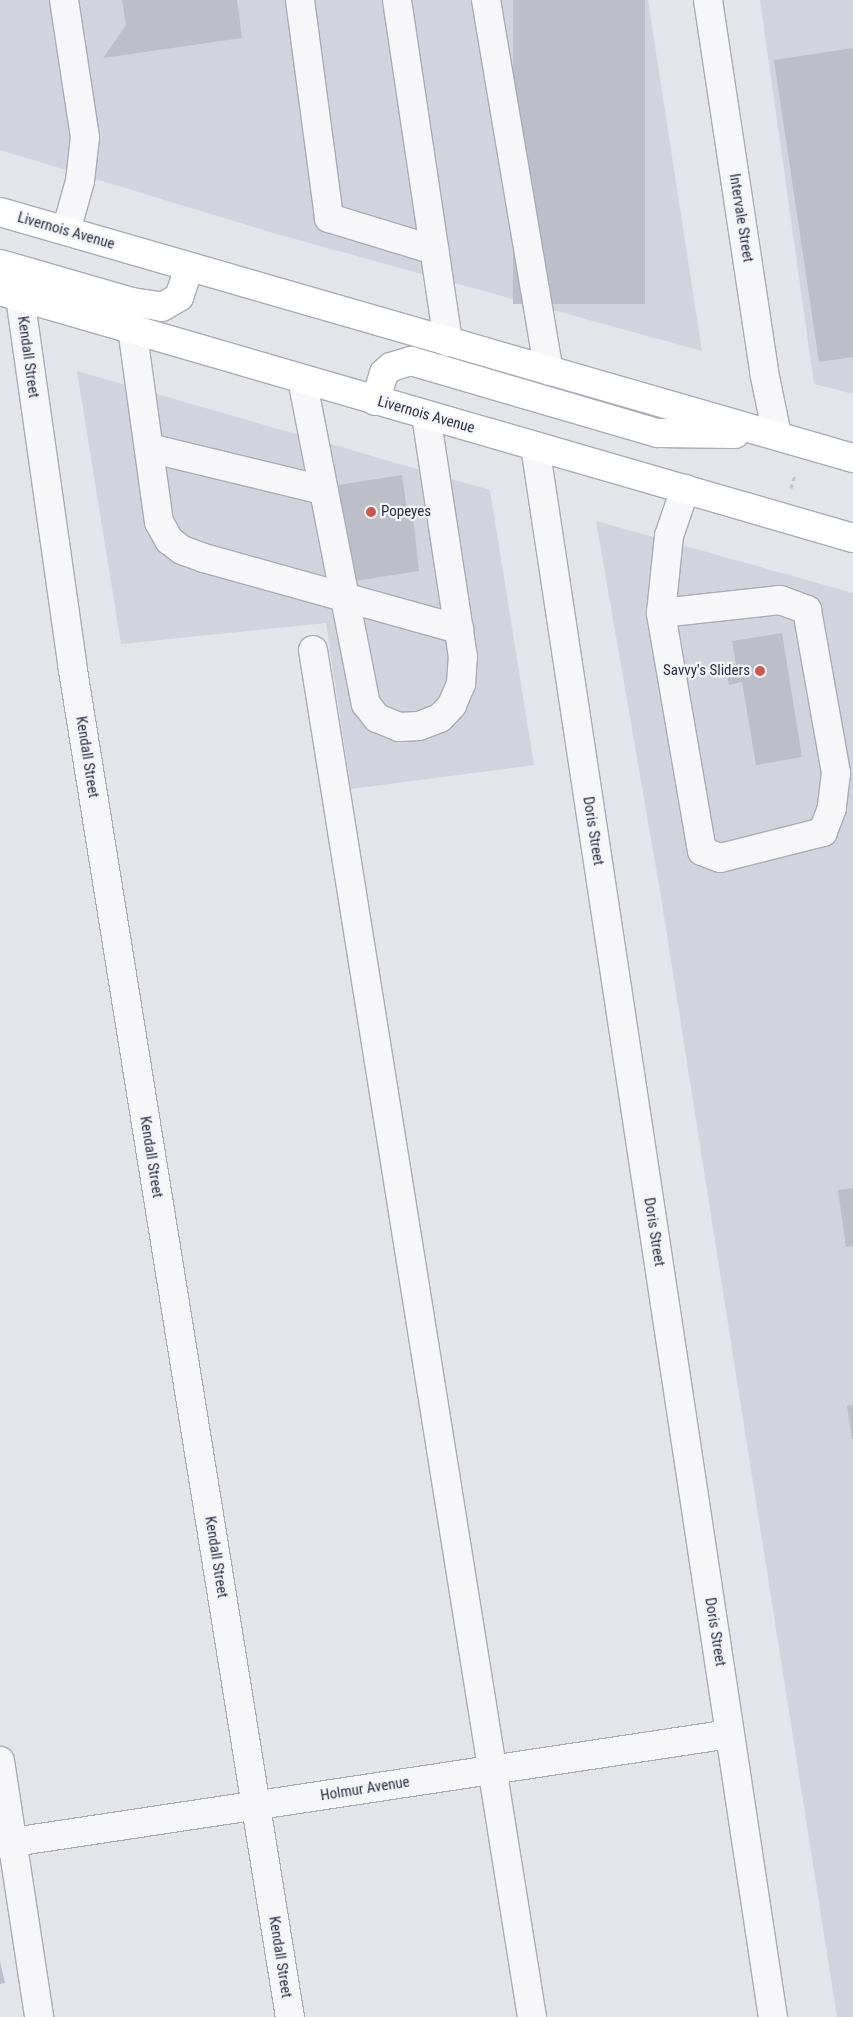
<!DOCTYPE html>
<html>
<head>
<meta charset="utf-8">
<style>
	body { margin:0 }
	#map { position:relative; width:853px; height:2017px; overflow:hidden; background:#e4e5eb; font-family:"Roboto Condensed",sans-serif }
	div>[style] { position:absolute }
	.built>* { inset:0; background:#d2d4dd }
	.building>* { inset:0; background:#bcbec8; transform-origin:0 0 }
	.path>* { height:3px; margin-top:-1.5px; transform-origin:0; background:repeating-linear-gradient(90deg,#c2c3ca 0 4px,transparent 0 8px) }
	.roads { filter:drop-shadow(1px 0 #a9abb5) drop-shadow(-1px 0 #a9abb5) drop-shadow(0 1px #a9abb5) drop-shadow(0 -1px #a9abb5) }
	.minor>* { height:28px; margin:-14px; padding:0 14px; transform-origin:14px; border-radius:14px; background:#f7f7fa }
	.major>* { height:28px; margin:-14px; padding:0 14px; transform-origin:14px; border-radius:14px; background:#fff }
	.dots>* { width:14px; height:14px; translate:-50% -50%; box-sizing:border-box; border:2px solid #f4f5f9; border-radius:50% }
	span { translate:-50% -50%; white-space:nowrap; text-align:center; line-height:1.15; -webkit-text-stroke:4.5px #f4f5f9; paint-order:stroke }
	.street-label { font-size:15px; color:#2c3043 }
	.poi-label { font-size:15px; color:#2c3043 }
	.left { translate:0 -50%; text-align:left }
	.right { translate:-100% -50%; text-align:right }
</style>
</head>
<body>
<div id="map">
	<div class="built">
		<div style="clip-path:polygon(0 0,648px 0,702px 351px,273px 233px,0 150px)"></div>
		<div style="clip-path:polygon(760px 0,853px 0,853px 394px,814px 384px)"></div>
		<div style="clip-path:polygon(77px 371px,490px 490px,534px 765px,351px 789px,326px 623px,121px 644px)"></div>
		<div style="clip-path:polygon(596px 521px,853px 593px,853px 2017px,837px 2017px,660px 891px)"></div>
	</div>
	<div class="building">
		<div style="clip-path:polygon(122px 0,237px 0,242px 38px,103px 58px,126px 25px)"></div>
		<div style="left:513px;top:0;width:132px;height:304px"></div>
		<div style="clip-path:polygon(853px 48px,853px 357px,819px 362px,774px 60px)"></div>
		<div style="clip-path:polygon(402px 475px,407px 509px,412px 508px,419px 571px,355px 581px,349px 540px,337px 541px,331px 505px,341px 503px,338px 485px)"></div>
		<div style="clip-path:polygon(782px 633px,802px 757px,756px 765px,742px 682px,729px 685px,725px 666px,736px 664px,732px 641px)"></div>
		<div style="clip-path:polygon(853px 1188px,853px 1246px,846px 1247px,838px 1190px)"></div>
		<div style="clip-path:polygon(853px 1405px,853px 1439px,852px 1439px,847px 1406px)"></div>
		<div style="clip-path:polygon(0 1961px,5px 1983px,0 1984px)"></div>
	</div>
	<div class="path">
		<div style="left:791px;top:488px;width:14px;rotate:-73deg"></div>
	</div>
	<div class="roads">
		<div class="minor">
			<div style="left:64px;top:0;width:139px;rotate:81.3deg"></div>
			<div style="left:85px;top:137px;width:44px;rotate:96.5deg"></div>
			<div style="left:80px;top:181px;width:52px;rotate:105.6deg"></div>
			<div style="left:300px;top:0;width:220px;rotate:82.4deg"></div>
			<div style="left:329px;top:218px;width:110px;rotate:16.9deg"></div>
			<div style="left:397px;top:0;width:346px;rotate:81.5deg"></div>
			<div style="left:486px;top:0;width:376px;rotate:80.4deg"></div>
			<div style="left:708px;top:0;width:376px;rotate:81.4deg"></div>
			<div style="left:764px;top:372px;width:64px;rotate:78.3deg"></div>
			<div style="left:20px;top:297px;width:371px;rotate:81.9deg"></div>
			<div style="left:72px;top:664px;width:1370px;rotate:80.85deg"></div>
			<div style="left:132px;top:328px;width:196px;rotate:82.1deg"></div>
			<div style="left:159px;top:522px;width:21px;rotate:61deg"></div>
			<div style="left:169px;top:540px;width:16px;rotate:38deg"></div>
			<div style="left:182px;top:550px;width:23px;rotate:20deg"></div>
			<div style="left:204px;top:558px;width:265px;rotate:15.6deg"></div>
			<div style="left:302px;top:379px;width:331px;rotate:78.9deg"></div>
			<div style="left:366px;top:704px;width:18px;rotate:52deg"></div>
			<div style="left:377px;top:718px;width:24px;rotate:22deg"></div>
			<div style="left:399px;top:727px;width:20px;rotate:-3deg"></div>
			<div style="left:419px;top:726px;width:22px;rotate:-21deg"></div>
			<div style="left:440px;top:718px;width:18px;rotate:-47deg"></div>
			<div style="left:452px;top:705px;width:23px;rotate:-67deg"></div>
			<div style="left:461px;top:684px;width:27px;rotate:-86deg"></div>
			<div style="left:463px;top:657px;width:245px;rotate:-98.7deg"></div>
			<div style="left:535px;top:446px;width:1589px;rotate:81.39deg"></div>
			<div style="left:149px;top:448px;width:179px;rotate:13.6deg"></div>
			<div style="left:661px;top:613px;width:120px;rotate:-6.2deg"></div>
			<div style="left:780px;top:600px;width:29px;rotate:20deg"></div>
			<div style="left:807px;top:610px;width:166px;rotate:79.9deg"></div>
			<div style="left:836px;top:773px;width:35px;rotate:97deg"></div>
			<div style="left:832px;top:808px;width:26px;rotate:111deg"></div>
			<div style="left:823px;top:832px;width:106px;rotate:165.8deg"></div>
			<div style="left:720px;top:858px;width:19px;rotate:-159deg"></div>
			<div style="left:702px;top:851px;width:242px;rotate:-99.8deg"></div>
			<div style="left:661px;top:613px;width:77px;rotate:-84.1deg"></div>
			<div style="left:669px;top:536px;width:50px;rotate:-71.2deg"></div>
			<div style="left:313px;top:650px;width:1384px;rotate:80.9deg"></div>
			<div style="left:0;top:1761px;width:259px;rotate:81.3deg"></div>
			<div style="left:0;top:1844px;width:738px;rotate:-8.57deg"></div>
		</div>
		<div class="major">
			<div style="left:0;top:212px;width:888px;rotate:16.09deg"></div>
			<div style="left:0;top:264px;width:137px;rotate:16.1deg"></div>
			<div style="left:132px;top:302px;width:30px;rotate:9deg"></div>
			<div style="left:162px;top:307px;width:20px;rotate:-30deg"></div>
			<div style="left:179px;top:297px;width:31px;rotate:-71deg"></div>
			<div style="left:0;top:291px;width:888px;rotate:16.15deg"></div>
			<div style="left:375px;top:401px;width:29px;rotate:-72deg"></div>
			<div style="left:384px;top:373px;width:9px;rotate:-41deg"></div>
			<div style="left:391px;top:367px;width:21px;rotate:-17deg"></div>
			<div style="left:411px;top:361px;width:257px;rotate:16.3deg"></div>
			<div style="left:658px;top:433px;width:77px;rotate:0.7deg"></div>
		</div>
	</div>
	<div class="dots">
		<div style="left:371px;top:512px;background:#c95951"></div>
		<div style="left:760px;top:671px;background:#c95951"></div>
	</div>
	<div class="street-label">
		<span style="left:741px;top:218px;rotate:81deg">Intervale Street</span>
		<span style="left:66px;top:231px;rotate:16deg">Livernois Avenue</span>
		<span style="left:28px;top:357px;rotate:82deg">Kendall Street</span>
		<span style="left:426px;top:415px;rotate:16deg">Livernois Avenue</span>
		<span style="left:87px;top:757px;rotate:81deg">Kendall Street</span>
		<span style="left:593px;top:831px;rotate:81deg">Doris Street</span>
		<span style="left:151px;top:1157px;rotate:81deg">Kendall Street</span>
		<span style="left:654px;top:1232px;rotate:81deg">Doris Street</span>
		<span style="left:216px;top:1557px;rotate:81deg">Kendall Street</span>
		<span style="left:715px;top:1632px;rotate:81deg">Doris Street</span>
		<span style="left:365px;top:1789px;rotate:-9deg">Holmur Avenue</span>
		<span style="left:280px;top:1957px;rotate:81deg">Kendall Street</span>
	</div>
	<div class="poi-label">
		<span class="left" style="left:381px;top:512px">Popeyes</span>
		<span class="right" style="left:750px;top:671px">Savvy's Sliders</span>
	</div>
</div>
</body>
</html>
